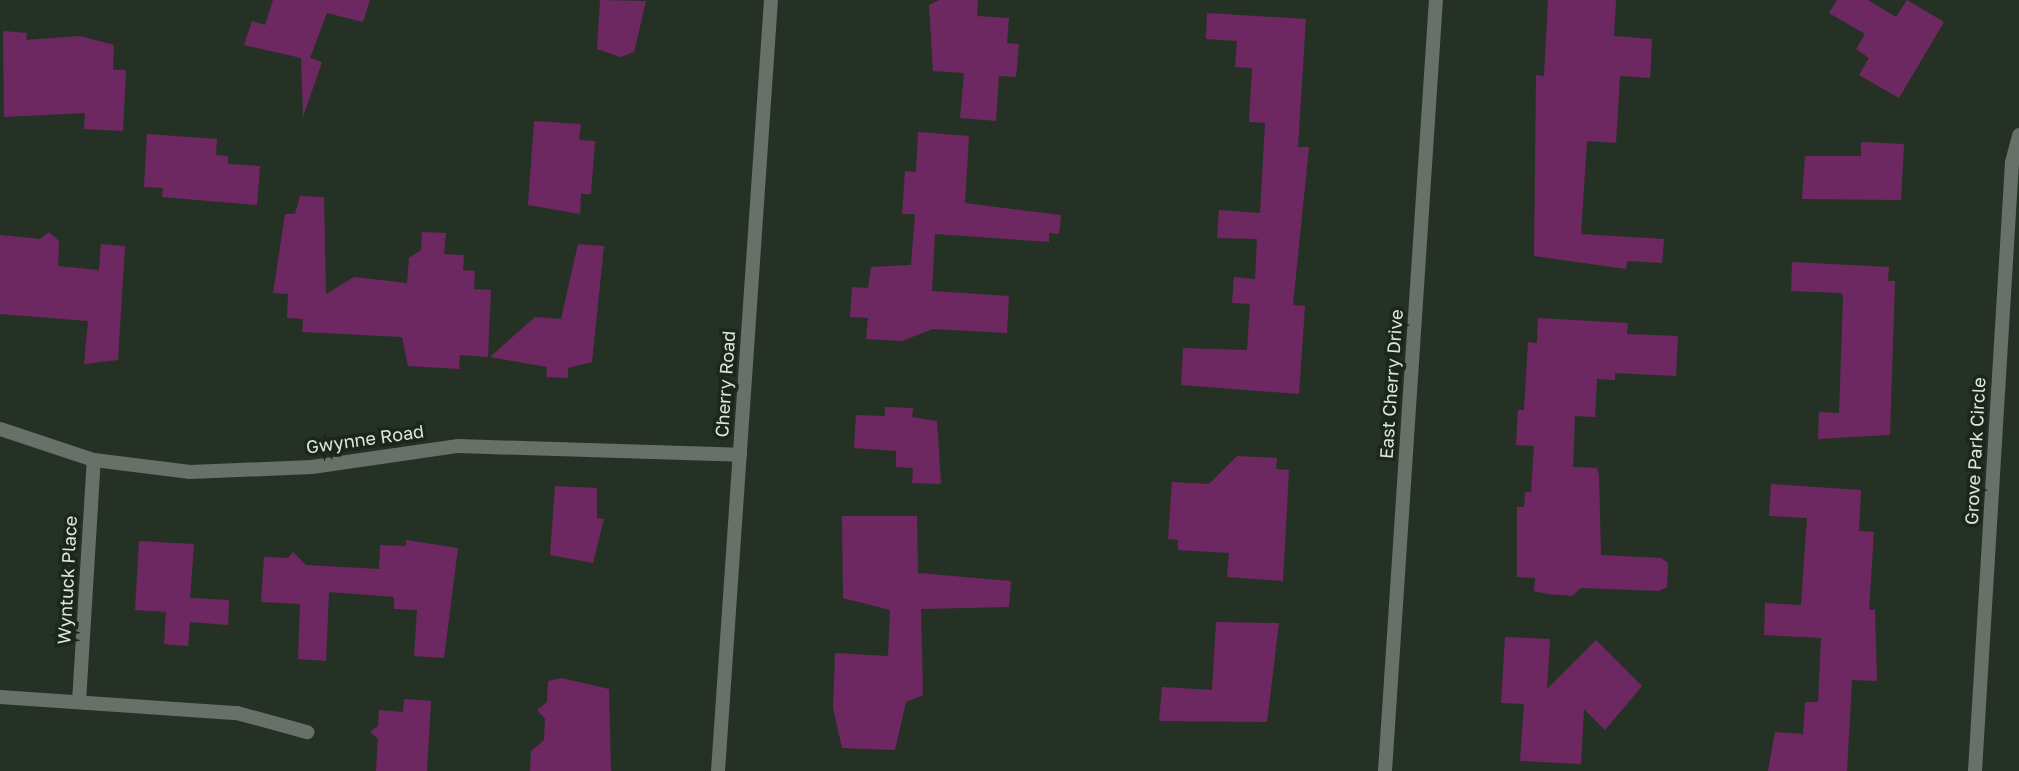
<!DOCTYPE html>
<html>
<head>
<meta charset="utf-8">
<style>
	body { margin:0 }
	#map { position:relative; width:2019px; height:771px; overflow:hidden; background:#263126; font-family:"Golos Text",sans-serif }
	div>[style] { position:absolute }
	.building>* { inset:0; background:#6e2861 }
	.minor>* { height:14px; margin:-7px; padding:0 7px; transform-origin:7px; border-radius:7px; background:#696f69 }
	span { translate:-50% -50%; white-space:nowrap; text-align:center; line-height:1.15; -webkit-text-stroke:7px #1c271c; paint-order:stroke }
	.street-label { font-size:18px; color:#dfe6df }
</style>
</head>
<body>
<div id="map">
	<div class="building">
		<div style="clip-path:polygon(273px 0,370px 0,363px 22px,327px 13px,310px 58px,322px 62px,303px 117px,301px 58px,244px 45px,252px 21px,265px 25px)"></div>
		<div style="clip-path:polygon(600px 0,646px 1px,634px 52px,621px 57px,597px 49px)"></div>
		<div style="clip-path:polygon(939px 0,978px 0,977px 16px,1009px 18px,1007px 43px,1019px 44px,1016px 77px,999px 76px,996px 121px,960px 118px,964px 73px,933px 71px,929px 5px)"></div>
		<div style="clip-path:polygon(1548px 0,1616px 0,1614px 36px,1652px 39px,1650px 78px,1620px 76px,1616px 143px,1587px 141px,1581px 234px,1664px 239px,1662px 263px,1627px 261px,1626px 269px,1534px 256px,1536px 75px,1544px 76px)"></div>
		<div style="clip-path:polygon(1837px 0,1868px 0,1896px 17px,1907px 0,1944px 22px,1899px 98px,1859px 75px,1869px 58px,1856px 49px,1865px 34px,1829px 13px)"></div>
		<div style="clip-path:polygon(1207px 13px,1306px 19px,1298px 147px,1309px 147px,1293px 305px,1305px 306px,1299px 394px,1181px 385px,1183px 348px,1247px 350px,1250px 304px,1232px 303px,1234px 277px,1255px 279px,1257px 239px,1217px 238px,1219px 210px,1260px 213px,1265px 123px,1249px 122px,1252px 68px,1235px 67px,1237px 41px,1206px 39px)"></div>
		<div style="clip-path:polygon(3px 31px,27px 33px,26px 40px,80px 36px,114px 45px,113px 70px,126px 70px,123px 131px,84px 129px,85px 113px,4px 117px)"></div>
		<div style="clip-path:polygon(534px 121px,581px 124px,579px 140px,595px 141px,591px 194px,581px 194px,580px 214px,528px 205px)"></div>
		<div style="clip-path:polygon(918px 132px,969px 136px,965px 203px,1061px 215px,1059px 234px,1049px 233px,1049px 242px,935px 234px,932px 291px,1009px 296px,1007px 333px,933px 329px,902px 341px,866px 339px,868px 318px,850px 317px,852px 287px,868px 288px,871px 267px,911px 265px,915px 214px,902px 214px,905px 171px,916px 172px)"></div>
		<div style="clip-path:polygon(147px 134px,217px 139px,216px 155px,228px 156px,228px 164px,260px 166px,257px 205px,162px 197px,163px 188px,144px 187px)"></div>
		<div style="clip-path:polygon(1861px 142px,1904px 144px,1901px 200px,1802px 199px,1805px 156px,1861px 156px)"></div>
		<div style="clip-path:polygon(300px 196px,324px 197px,326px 294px,354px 277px,407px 283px,409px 258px,421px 250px,422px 232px,446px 233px,444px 254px,464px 255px,463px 270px,475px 271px,474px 289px,491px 290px,488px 357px,460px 355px,459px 369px,408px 366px,402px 337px,302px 332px,303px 319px,287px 318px,288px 294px,273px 293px,285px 214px,295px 214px)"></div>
		<div style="clip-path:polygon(49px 232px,59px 241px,58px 266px,99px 270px,101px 244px,125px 246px,118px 360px,84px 364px,88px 321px,0 314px,0 235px,40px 239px)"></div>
		<div style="clip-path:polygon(578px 244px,604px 246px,592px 362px,568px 368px,568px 378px,546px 377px,547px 367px,490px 357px,535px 317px,561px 319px)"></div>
		<div style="clip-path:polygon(1792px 262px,1889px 267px,1888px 281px,1895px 281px,1890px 435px,1818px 439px,1819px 412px,1839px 413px,1843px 299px,1842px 293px,1791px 291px)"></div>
		<div style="clip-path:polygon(1538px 318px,1628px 323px,1627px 334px,1678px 336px,1676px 376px,1615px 373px,1615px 380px,1597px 379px,1595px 417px,1575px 416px,1573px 467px,1597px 468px,1599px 475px,1601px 555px,1661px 558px,1668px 563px,1667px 587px,1659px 591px,1581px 588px,1572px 596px,1547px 594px,1534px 591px,1535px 578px,1517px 577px,1517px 507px,1524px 507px,1525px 492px,1531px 492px,1534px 446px,1516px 445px,1518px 410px,1524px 410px,1528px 342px,1537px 343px)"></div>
		<div style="clip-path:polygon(885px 407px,913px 408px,912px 417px,937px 421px,941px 484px,912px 483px,913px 468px,896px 467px,896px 451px,854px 448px,856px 415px,885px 416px)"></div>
		<div style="clip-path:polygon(1237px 456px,1277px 458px,1276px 469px,1289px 470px,1283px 581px,1227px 577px,1229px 553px,1178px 550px,1178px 540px,1168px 539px,1172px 482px,1209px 484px)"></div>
		<div style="clip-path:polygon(1771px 484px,1861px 490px,1859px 531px,1874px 532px,1869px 610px,1875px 610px,1877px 681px,1852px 680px,1847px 771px,1768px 771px,1775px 732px,1803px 734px,1805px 702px,1818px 702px,1821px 638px,1764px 635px,1765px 603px,1801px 605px,1807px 518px,1769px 516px)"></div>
		<div style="clip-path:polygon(555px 486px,597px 488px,597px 518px,604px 519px,593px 563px,550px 555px)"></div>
		<div style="clip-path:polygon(842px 516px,917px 516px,918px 573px,1011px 581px,1009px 607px,921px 609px,923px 695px,906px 702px,895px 750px,842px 748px,833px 708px,835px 653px,888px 656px,890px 610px,843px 598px)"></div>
		<div style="clip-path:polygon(406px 540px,458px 548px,444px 658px,414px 656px,417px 610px,394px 609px,394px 597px,329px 592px,326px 661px,298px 659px,300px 604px,261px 602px,264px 557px,288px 558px,293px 552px,306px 565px,379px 569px,380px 545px,406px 546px)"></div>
		<div style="clip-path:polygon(139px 541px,194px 544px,190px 598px,229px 600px,228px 625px,190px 622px,188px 646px,164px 644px,166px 612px,135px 610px)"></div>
		<div style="clip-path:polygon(1216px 622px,1279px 623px,1267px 722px,1159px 721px,1162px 687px,1212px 690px)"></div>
		<div style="clip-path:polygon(1505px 637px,1550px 639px,1547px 689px,1596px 640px,1642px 686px,1605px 730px,1584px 709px,1581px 764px,1520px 761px,1524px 704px,1501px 703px)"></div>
		<div style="clip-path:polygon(561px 678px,609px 689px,611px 771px,530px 771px,531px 751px,544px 740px,545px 719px,537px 710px,547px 702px,548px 681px)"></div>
		<div style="clip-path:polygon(404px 699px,431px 701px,427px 771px,376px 771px,378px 739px,370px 732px,378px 726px,379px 710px,403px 712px)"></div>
	</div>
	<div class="minor">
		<div style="left:0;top:429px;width:99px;rotate:18.3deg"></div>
		<div style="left:94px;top:460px;width:97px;rotate:7.1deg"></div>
		<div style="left:190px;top:472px;width:122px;rotate:-2.3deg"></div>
		<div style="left:312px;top:467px;width:148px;rotate:-8.2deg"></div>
		<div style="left:458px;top:446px;width:282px;rotate:1.8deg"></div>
		<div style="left:0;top:697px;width:238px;rotate:3.9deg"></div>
		<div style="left:237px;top:713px;width:73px;rotate:15.2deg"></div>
		<div style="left:79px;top:702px;width:242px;rotate:-86.5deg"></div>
		<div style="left:718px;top:771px;width:773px;rotate:-86.07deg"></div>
		<div style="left:1385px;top:771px;width:773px;rotate:-86.22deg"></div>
		<div style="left:1975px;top:771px;width:610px;rotate:-86.52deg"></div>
		<div style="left:2012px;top:162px;width:28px;rotate:-75deg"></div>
	</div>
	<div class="street-label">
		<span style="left:725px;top:384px;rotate:-86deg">Cherry Road</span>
		<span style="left:1391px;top:384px;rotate:-86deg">East Cherry Drive</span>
		<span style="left:365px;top:439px;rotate:-8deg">Gwynne Road</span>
		<span style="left:1975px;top:451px;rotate:-87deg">Grove Park Circle</span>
		<span style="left:67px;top:580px;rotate:-87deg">Wyntuck Place</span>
	</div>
</div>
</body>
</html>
